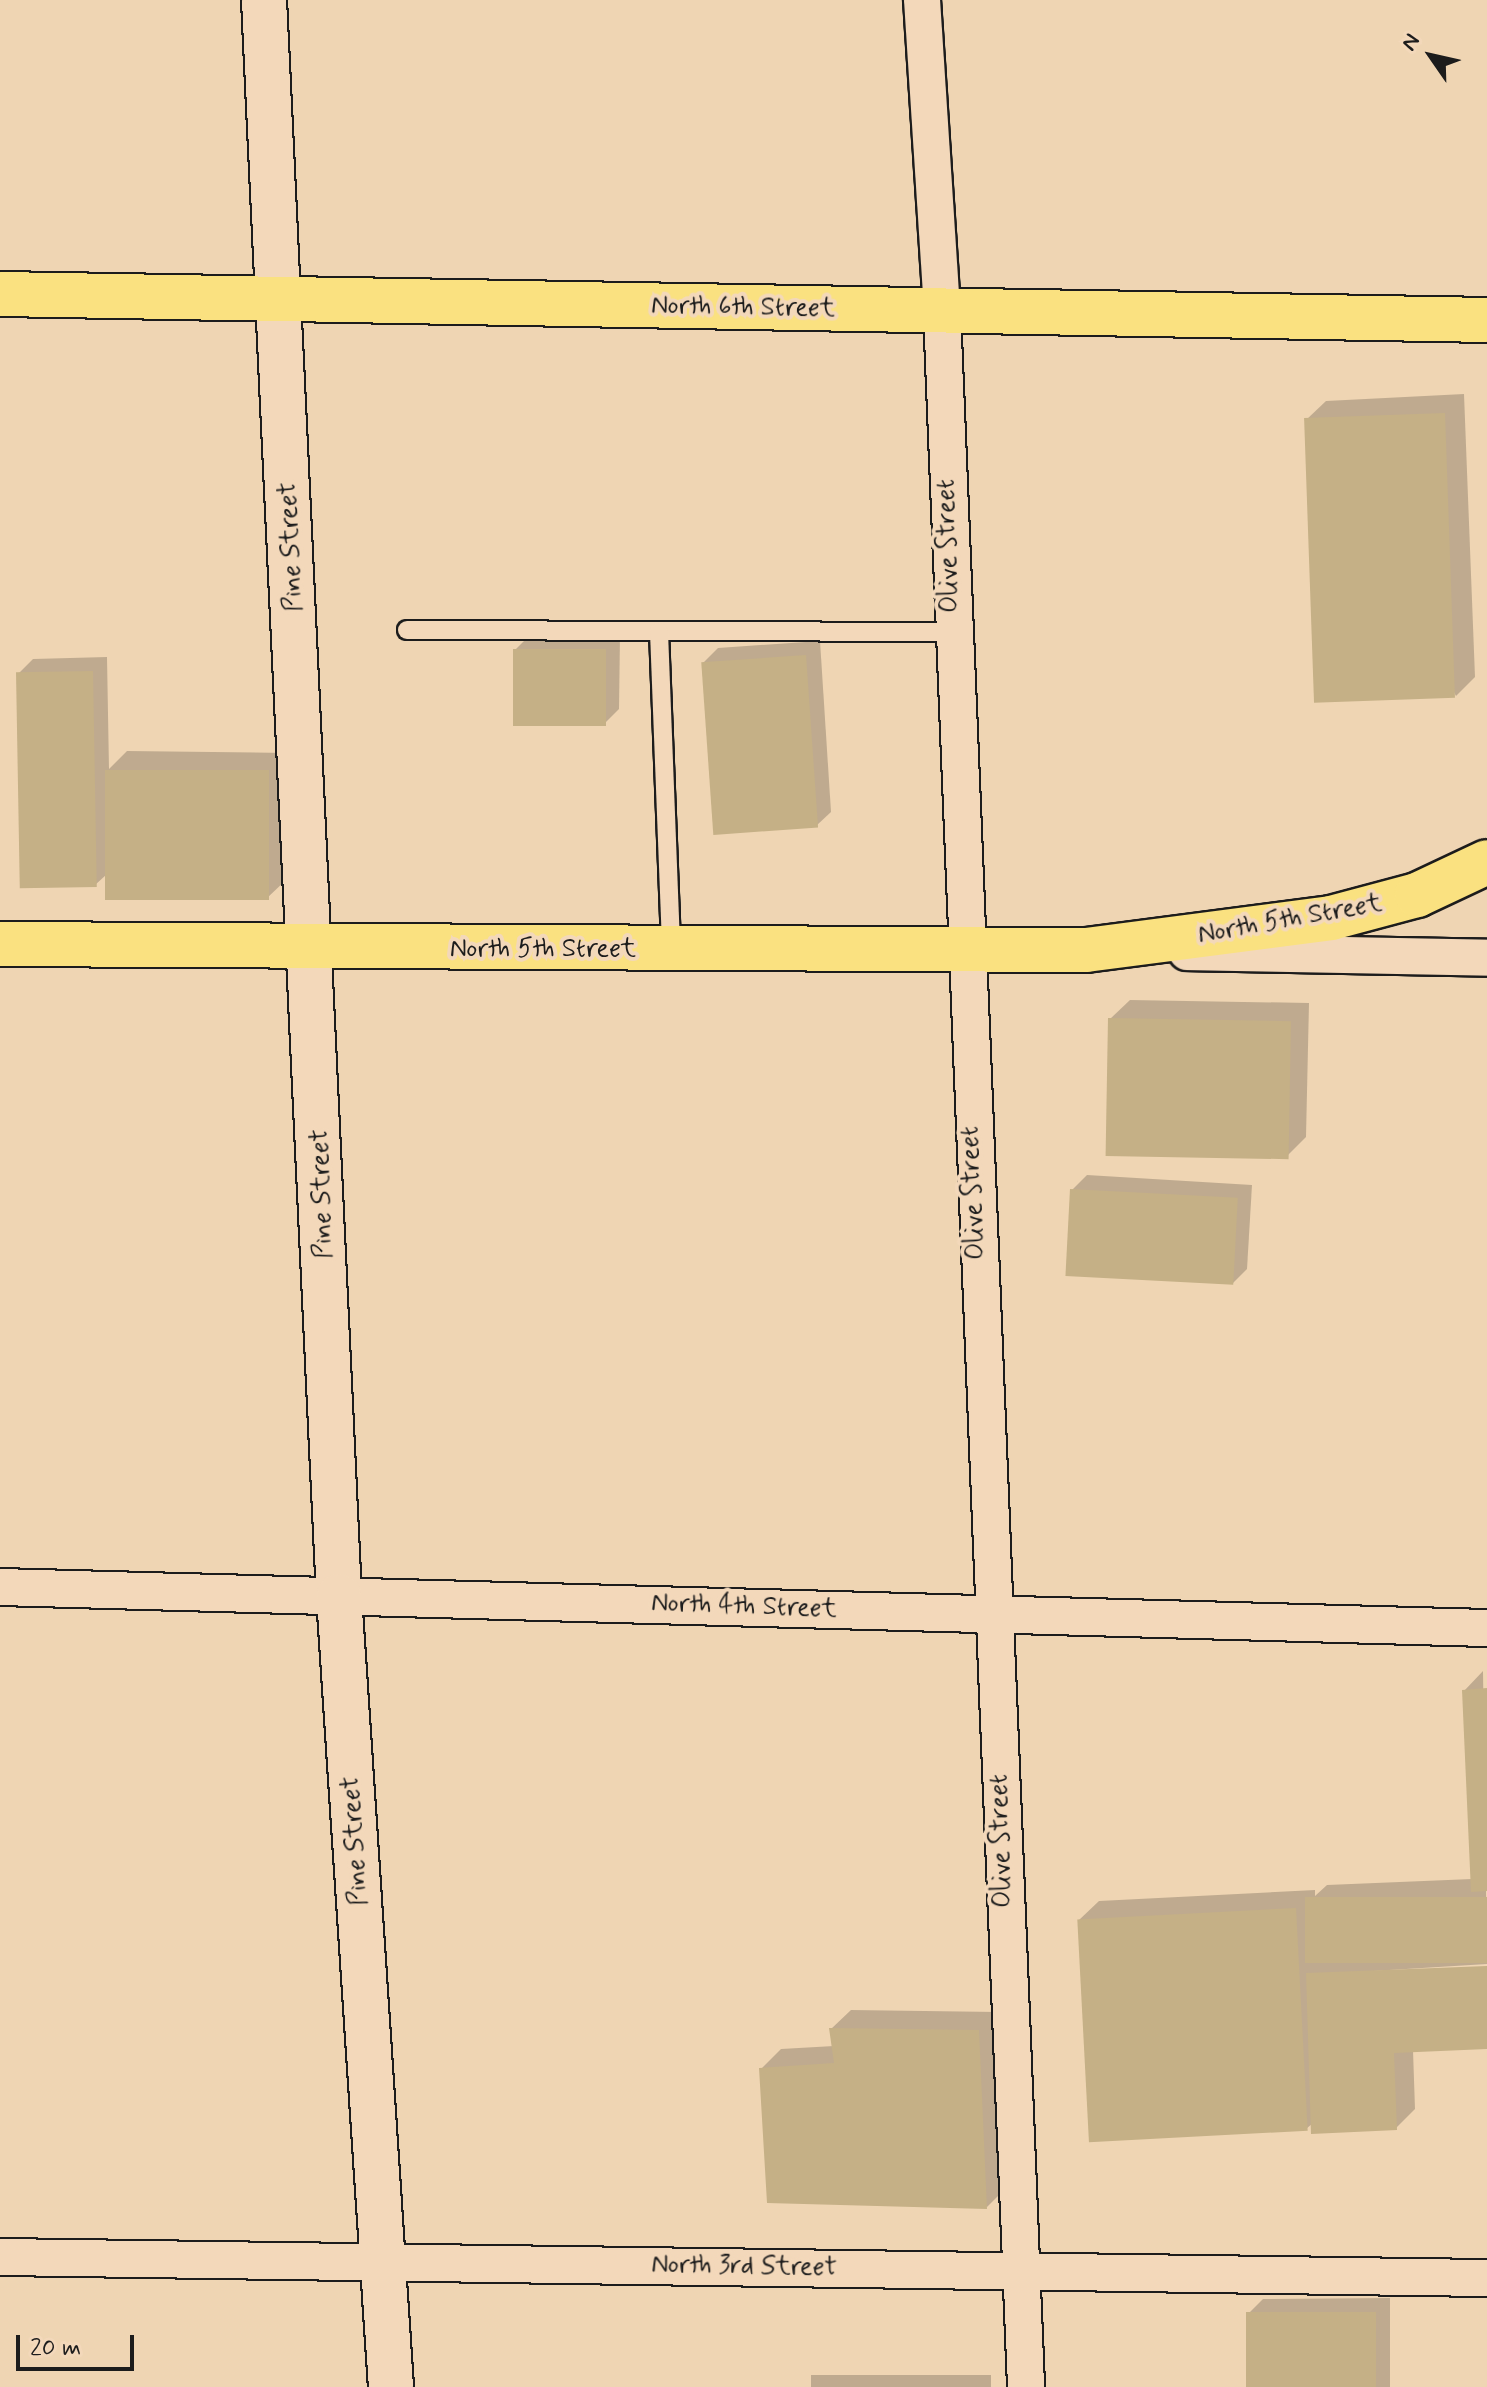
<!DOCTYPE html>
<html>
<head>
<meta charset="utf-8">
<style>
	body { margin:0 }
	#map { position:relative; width:1487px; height:2387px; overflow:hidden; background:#efd5b3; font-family:Mynerve,sans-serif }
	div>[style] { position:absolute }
	.shadow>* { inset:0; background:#0003; transform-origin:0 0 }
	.building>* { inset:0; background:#c5b086; transform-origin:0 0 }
	.roads { filter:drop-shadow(2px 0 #1c1c1c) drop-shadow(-2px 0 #1c1c1c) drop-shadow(0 2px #1c1c1c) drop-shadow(0 -2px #1c1c1c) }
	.service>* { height:18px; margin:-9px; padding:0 9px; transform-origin:9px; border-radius:9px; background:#f3d8ba }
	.minor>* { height:36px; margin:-18px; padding:0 18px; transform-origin:18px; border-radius:18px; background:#f3d8ba }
	.tertiary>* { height:44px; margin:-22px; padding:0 22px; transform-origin:22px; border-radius:22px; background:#f3d8ba }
	.primary>* { height:44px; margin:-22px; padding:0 22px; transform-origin:22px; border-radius:22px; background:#fae180 }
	span { translate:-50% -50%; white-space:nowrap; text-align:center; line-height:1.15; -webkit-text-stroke:8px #f3d8ba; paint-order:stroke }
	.street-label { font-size:26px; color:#1c1c1c }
	.north { position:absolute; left:1391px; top:16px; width:80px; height:80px; -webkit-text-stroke:6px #f3d8ba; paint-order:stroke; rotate:304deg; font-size:22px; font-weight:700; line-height:32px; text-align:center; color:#1c1c1c }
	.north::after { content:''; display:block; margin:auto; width:28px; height:36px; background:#1c1c1c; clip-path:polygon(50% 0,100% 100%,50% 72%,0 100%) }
	.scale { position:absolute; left:16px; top:2335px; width:118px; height:36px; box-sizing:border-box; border:4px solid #1c1c1c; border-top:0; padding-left:10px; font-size:24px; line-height:28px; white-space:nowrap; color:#1c1c1c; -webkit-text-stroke:6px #f3d8ba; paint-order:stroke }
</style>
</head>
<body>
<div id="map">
	<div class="shadow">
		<div style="clip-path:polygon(1464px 394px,1475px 677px,1456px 696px,1306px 420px,1326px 401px)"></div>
		<div style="clip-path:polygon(530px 635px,620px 635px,619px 709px,604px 724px,515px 650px)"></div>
		<div style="clip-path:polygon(820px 641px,831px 812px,816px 826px,703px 663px,718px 648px)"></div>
		<div style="clip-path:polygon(107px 657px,109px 769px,127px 751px,288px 753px,286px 880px,266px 899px,106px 875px,95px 885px,18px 674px,33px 659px)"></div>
		<div style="clip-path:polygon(1130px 1000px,1309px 1003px,1306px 1137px,1287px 1156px,1110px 1019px)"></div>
		<div style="clip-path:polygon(1087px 1175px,1252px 1185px,1247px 1269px,1232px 1284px,1072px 1190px)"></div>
		<div style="clip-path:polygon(1483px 1671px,1487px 1964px,1325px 1974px,1487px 1968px,1487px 2047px,1413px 2050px,1415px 2109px,1396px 2128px,1313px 2123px,1306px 2129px,1079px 1920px,1099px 1901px,1315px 1890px,1315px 1896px,1327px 1885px,1472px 1879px,1464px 1691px)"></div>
		<div style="clip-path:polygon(851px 2010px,998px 2012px,1006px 2188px,987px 2207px,761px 2069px,781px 2049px,834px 2046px,831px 2029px)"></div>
		<div style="clip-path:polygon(1390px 2298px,1390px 2387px,1249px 2387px,1248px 2314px,1263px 2299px)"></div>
		<div style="left:811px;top:2375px;width:180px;height:16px"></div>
	</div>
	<div class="building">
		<div style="left:1445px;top:413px;width:285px;height:141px;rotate:88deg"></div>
		<div style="left:513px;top:649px;width:93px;height:77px"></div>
		<div style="left:806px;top:655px;width:173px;height:105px;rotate:86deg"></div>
		<div style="left:93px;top:671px;width:216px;height:77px;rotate:89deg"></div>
		<div style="left:105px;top:770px;width:164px;height:130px"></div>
		<div style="left:1108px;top:1018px;width:183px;height:138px;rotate:1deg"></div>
		<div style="left:1070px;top:1189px;width:168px;height:87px;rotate:3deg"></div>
		<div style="clip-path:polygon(1487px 1688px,1487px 1891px,1471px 1892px,1462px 1690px)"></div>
		<div style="left:1487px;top:1897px;width:66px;height:182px;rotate:90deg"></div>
		<div style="left:1296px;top:1908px;width:223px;height:219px;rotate:87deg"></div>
		<div style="clip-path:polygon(1487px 1966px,1487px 2049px,1394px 2053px,1397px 2130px,1311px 2134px,1306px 1973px)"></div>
		<div style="clip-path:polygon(829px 2028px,979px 2030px,987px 2209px,767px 2203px,759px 2068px,834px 2063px)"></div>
		<div style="left:1376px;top:2312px;width:75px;height:130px;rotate:90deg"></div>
	</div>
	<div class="roads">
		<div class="service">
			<div style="left:407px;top:630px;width:545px;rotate:0.21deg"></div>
			<div style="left:659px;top:632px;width:315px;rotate:87.8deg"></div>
		</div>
		<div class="minor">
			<div style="left:922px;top:0;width:313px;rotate:86.3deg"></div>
			<div style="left:942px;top:312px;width:2077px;rotate:87.68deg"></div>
			<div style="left:1187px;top:952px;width:300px;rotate:1.1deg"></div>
			<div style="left:0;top:1587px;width:1488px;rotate:1.58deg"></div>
			<div style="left:0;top:2257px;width:1487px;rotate:0.81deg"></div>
		</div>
		<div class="tertiary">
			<div style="left:264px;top:0;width:1598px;rotate:87.31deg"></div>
			<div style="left:339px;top:1596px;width:793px;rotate:86.24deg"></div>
		</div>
		<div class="primary">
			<div style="left:0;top:294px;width:1487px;rotate:1deg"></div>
			<div style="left:0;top:944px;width:1086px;rotate:0.32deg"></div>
			<div style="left:1086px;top:950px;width:247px;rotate:-7.4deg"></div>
			<div style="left:1331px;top:918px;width:89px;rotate:-15deg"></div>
			<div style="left:1417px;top:895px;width:77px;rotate:-25.2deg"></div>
		</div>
	</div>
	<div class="street-label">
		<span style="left:743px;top:308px;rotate:1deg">North 6th Street</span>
		<span style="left:949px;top:546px;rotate:-92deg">Olive Street</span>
		<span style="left:292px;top:547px;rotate:-93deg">Pine Street</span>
		<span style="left:1290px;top:920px;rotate:-10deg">North 5th Street</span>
		<span style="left:543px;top:950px">North 5th Street</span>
		<span style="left:974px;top:1193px;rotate:-93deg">Olive Street</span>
		<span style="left:323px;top:1194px;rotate:-92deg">Pine Street</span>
		<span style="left:744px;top:1607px;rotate:2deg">North 4th Street</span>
		<span style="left:356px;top:1841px;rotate:-94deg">Pine Street</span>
		<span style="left:1002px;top:1841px;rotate:-92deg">Olive Street</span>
		<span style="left:744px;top:2267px;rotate:1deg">North 3rd Street</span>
	</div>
	<div class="north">N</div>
	<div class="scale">20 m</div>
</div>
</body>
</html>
